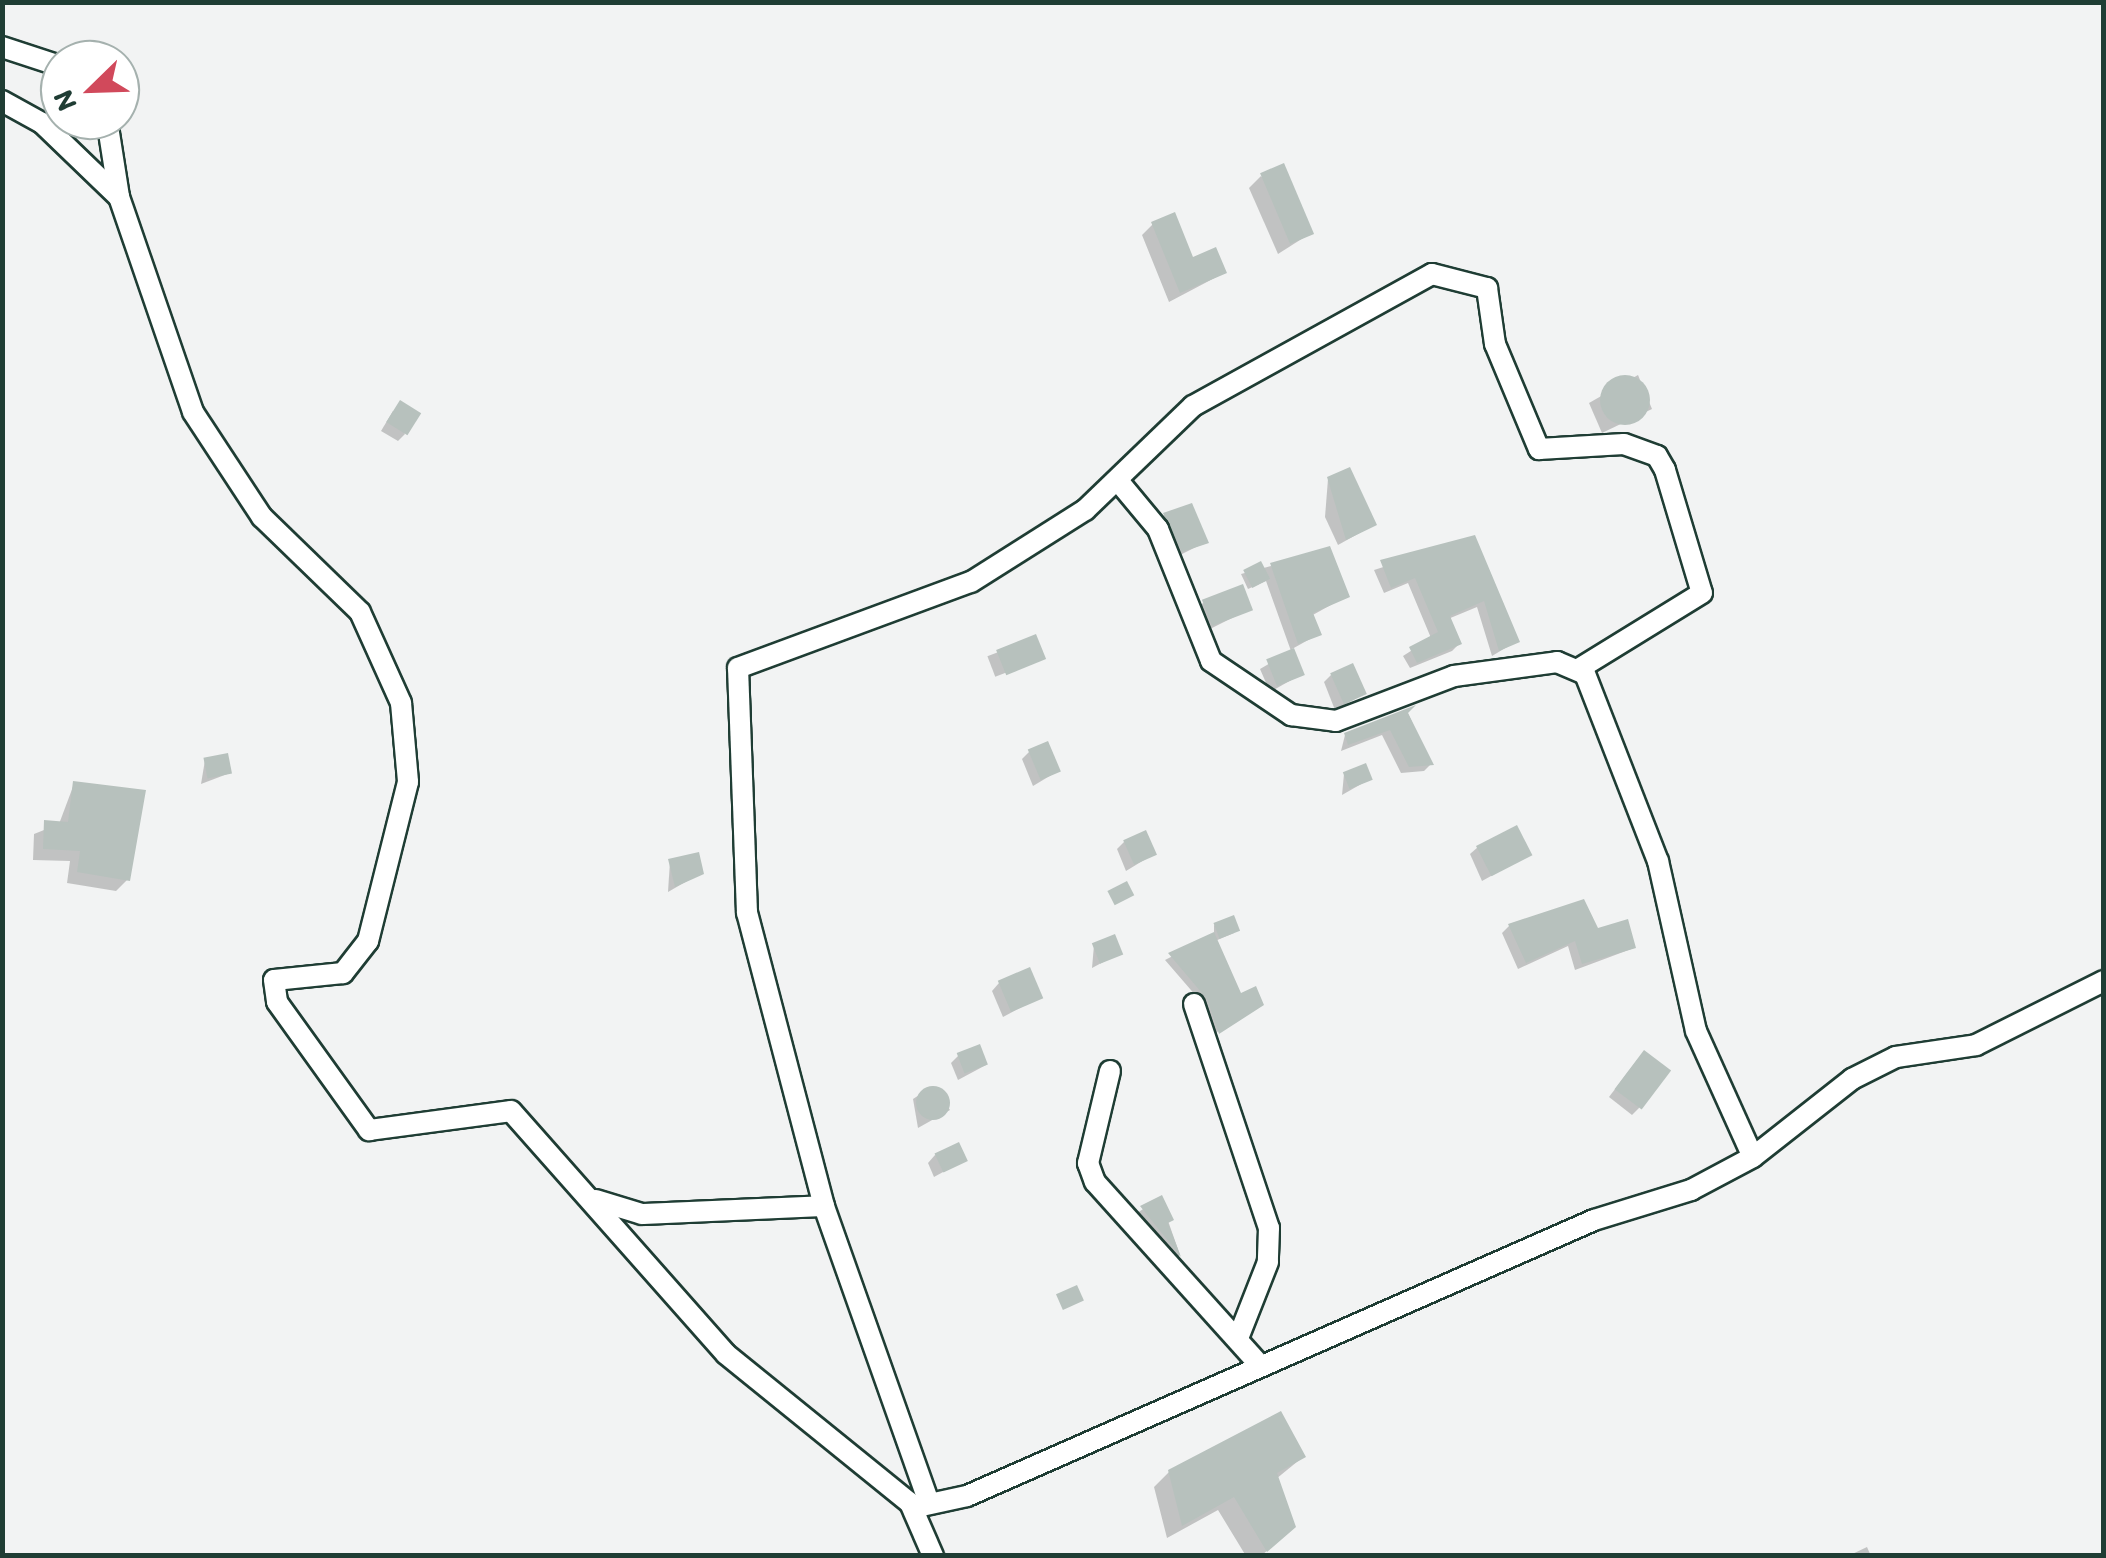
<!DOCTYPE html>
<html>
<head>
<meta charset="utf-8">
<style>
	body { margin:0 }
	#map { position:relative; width:2106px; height:1558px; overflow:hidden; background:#f2f3f3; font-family:Itim,sans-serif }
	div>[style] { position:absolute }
	.shadow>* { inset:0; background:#0003; transform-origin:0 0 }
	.building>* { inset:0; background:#b7c1bd; transform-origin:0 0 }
	.round { border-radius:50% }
	.roads { filter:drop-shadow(2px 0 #1f3d34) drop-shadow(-2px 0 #1f3d34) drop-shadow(0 2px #1f3d34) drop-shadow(0 -2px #1f3d34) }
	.minor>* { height:20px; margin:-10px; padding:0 10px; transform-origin:10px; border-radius:10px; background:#fff }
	span { translate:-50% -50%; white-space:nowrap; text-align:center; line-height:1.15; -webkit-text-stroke:9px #fff; paint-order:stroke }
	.frame { position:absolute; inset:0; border:5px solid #1f3d34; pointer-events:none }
	.north { position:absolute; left:40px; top:40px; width:100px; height:100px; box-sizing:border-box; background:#fff; border:2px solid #a5b1ae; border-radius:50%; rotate:247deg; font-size:28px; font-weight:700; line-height:40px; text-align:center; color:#1f3d34 }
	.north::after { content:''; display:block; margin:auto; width:35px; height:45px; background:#d1495b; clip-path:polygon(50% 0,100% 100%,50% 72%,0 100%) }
</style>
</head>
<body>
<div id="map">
	<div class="shadow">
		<div style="clip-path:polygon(1261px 176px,1311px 233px,1278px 254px,1249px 188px)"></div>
		<div style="clip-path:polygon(1153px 224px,1191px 260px,1224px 273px,1169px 302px,1142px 235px)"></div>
		<div style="clip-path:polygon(1638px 375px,1652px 409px,1602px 433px,1589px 403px)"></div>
		<div style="clip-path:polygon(393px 411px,405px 434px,398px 441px,381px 431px)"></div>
		<div style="clip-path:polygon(1328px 479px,1374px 525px,1338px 545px,1325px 517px)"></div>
		<div style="clip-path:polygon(1164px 515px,1206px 542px,1174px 558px,1157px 523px)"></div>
		<div style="clip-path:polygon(1474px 538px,1517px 641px,1492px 656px,1477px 607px,1448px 619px,1459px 644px,1452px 651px,1410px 668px,1403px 656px,1431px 638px,1408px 583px,1384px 593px,1374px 570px)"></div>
		<div style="clip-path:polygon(1271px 566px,1347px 596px,1311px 616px,1319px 634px,1292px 649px,1302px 674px,1270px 692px,1260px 669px,1291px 651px,1266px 581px,1248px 589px,1241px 574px)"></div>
		<div style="clip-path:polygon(1203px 603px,1250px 609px,1204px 632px,1196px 610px)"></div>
		<div style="left:1035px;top:638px;width:22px;height:51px;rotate:69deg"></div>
		<div style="clip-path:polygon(1331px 675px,1364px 694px,1335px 710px,1324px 682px)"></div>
		<div style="clip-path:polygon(1407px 711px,1431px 764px,1424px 771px,1401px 773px,1382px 735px,1341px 751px,1345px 735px)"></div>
		<div style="clip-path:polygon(1029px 752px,1058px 771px,1033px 786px,1022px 759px)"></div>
		<div style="clip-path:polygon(205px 760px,230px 773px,201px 784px)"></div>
		<div style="clip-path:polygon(1344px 774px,1370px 779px,1342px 795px)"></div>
		<div style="clip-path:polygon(74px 784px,127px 880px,116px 891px,67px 883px,70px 861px,33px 860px,34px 834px,59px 824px)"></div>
		<div style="clip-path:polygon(1124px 842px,1154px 854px,1126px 871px,1117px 849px)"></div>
		<div style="clip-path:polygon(1478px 847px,1529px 855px,1482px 881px,1470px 854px)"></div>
		<div style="clip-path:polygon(670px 861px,701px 873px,668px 892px)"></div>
		<div style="clip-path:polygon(1214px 925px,1234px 933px,1215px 941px,1223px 1025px,1214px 1036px,1203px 1004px,1165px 960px,1214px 935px)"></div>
		<div style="clip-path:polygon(1509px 926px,1596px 932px,1634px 948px,1575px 970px,1568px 946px,1518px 969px,1502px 933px)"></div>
		<div style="clip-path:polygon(1094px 945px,1120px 953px,1092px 968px)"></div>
		<div style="clip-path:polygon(999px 983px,1040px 997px,1003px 1017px,992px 991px)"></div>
		<div style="clip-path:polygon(959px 1055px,986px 1065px,958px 1080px,951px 1063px)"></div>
		<div style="clip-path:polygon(1637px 1060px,1639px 1108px,1632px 1115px,1609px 1097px)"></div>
		<div style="clip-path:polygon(933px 1086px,950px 1110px,918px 1128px,913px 1099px)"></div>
		<div style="clip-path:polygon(935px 1155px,965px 1160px,934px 1177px,928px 1163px)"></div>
		<div style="clip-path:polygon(1160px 1198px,1180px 1255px,1172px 1262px,1134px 1215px)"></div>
		<div style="clip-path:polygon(1303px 1457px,1276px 1479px,1278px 1541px,1261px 1556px,1246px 1556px,1218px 1510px,1167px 1538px,1154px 1487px,1169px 1472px)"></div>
		<div style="clip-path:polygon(1867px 1547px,1871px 1556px,1848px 1556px)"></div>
	</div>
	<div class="building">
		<div style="left:1284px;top:163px;width:77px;height:26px;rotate:67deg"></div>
		<div style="clip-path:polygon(1175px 212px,1193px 257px,1216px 247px,1227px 273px,1180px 293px,1151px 222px)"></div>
		<div class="round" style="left:1600px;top:375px;width:50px;height:50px"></div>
		<div style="left:400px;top:400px;width:25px;height:26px;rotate:32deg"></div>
		<div style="clip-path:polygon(1350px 467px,1377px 525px,1346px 540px,1327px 477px)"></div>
		<div style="clip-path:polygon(1192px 503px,1209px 543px,1182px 552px,1163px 513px)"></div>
		<div style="clip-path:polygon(1475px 535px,1520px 642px,1499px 651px,1484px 601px,1450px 616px,1462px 644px,1417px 663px,1409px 647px,1438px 632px,1415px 578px,1391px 588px,1380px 560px)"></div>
		<div style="clip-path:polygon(1330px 546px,1350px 597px,1313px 613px,1322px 635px,1298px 644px,1270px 563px)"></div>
		<div style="left:1261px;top:561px;width:20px;height:20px;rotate:63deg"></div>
		<div style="left:1243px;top:584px;width:28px;height:44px;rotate:69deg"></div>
		<div style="left:1036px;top:634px;width:27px;height:43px;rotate:68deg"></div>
		<div style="left:1294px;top:648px;width:29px;height:30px;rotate:68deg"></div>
		<div style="left:1353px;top:663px;width:34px;height:25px;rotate:66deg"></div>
		<div style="clip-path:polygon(1416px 705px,1408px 713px,1434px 765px,1409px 767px,1390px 730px,1348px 745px,1344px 733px)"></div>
		<div style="left:1048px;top:741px;width:33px;height:22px;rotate:67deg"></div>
		<div style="left:228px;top:753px;width:21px;height:25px;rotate:79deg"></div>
		<div style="left:1366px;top:763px;width:18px;height:25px;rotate:68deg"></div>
		<div style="clip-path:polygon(73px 781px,146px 790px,130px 881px,77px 872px,80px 851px,43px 849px,44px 820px,68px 822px)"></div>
		<div style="left:1517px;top:825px;width:34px;height:46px;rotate:63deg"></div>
		<div style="left:1146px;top:830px;width:27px;height:25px;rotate:66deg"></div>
		<div style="clip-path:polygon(699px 852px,704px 874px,675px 887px,668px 859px)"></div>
		<div style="left:1127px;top:881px;width:16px;height:22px;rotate:63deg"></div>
		<div style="clip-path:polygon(1584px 899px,1598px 928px,1628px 919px,1636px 948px,1582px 964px,1575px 941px,1526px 963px,1508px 924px)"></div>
		<div style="left:1234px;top:915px;width:17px;height:22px;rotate:69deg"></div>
		<div style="clip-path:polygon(1214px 932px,1241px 993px,1256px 986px,1264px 1005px,1219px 1034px,1207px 999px,1168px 953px)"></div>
		<div style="left:1115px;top:934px;width:22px;height:25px;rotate:68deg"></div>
		<div style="left:1030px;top:967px;width:34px;height:35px;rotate:67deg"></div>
		<div style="left:980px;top:1044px;width:22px;height:25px;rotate:69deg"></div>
		<div style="left:1644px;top:1050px;width:34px;height:49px;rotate:37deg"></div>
		<div class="round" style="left:916px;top:1086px;width:34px;height:34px"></div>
		<div style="left:959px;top:1142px;width:21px;height:27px;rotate:65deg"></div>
		<div style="clip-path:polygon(1162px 1195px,1174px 1220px,1168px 1223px,1181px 1257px,1140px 1206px)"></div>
		<div style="left:1077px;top:1285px;width:17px;height:23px;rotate:66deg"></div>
		<div style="clip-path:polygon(1281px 1411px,1306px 1457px,1277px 1473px,1296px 1527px,1267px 1552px,1234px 1497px,1182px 1526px,1168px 1470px)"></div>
	</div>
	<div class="roads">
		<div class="minor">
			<div style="left:2px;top:47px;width:61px;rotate:18.1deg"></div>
			<div style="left:2px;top:101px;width:46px;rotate:28.8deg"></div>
			<div style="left:42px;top:123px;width:107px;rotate:43.9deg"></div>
			<div style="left:107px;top:120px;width:78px;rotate:81.1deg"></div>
			<div style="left:119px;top:197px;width:227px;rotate:71deg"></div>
			<div style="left:193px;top:412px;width:126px;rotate:56.7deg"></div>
			<div style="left:262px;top:517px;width:136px;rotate:44.1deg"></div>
			<div style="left:360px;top:612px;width:100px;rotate:65.7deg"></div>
			<div style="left:401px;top:703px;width:79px;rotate:84.9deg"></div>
			<div style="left:408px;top:782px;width:164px;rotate:104.1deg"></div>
			<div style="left:368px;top:941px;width:41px;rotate:128deg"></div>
			<div style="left:343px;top:973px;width:69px;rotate:174.2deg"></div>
			<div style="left:274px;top:980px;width:22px;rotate:82deg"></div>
			<div style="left:277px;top:1002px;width:158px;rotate:54.3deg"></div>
			<div style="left:369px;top:1130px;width:143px;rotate:-7.6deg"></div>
			<div style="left:511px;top:1111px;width:324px;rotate:48.5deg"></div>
			<div style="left:726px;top:1354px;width:237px;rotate:39deg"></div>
			<div style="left:910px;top:1503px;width:58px;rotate:66.5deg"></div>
			<div style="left:1119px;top:482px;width:61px;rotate:50.3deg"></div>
			<div style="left:1158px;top:529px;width:142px;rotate:68.1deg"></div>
			<div style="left:1211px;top:661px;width:97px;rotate:34deg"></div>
			<div style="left:1291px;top:715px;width:45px;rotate:7.6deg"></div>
			<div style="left:1336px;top:721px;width:126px;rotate:-20.9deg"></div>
			<div style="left:1454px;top:676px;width:104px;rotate:-7.7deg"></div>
			<div style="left:1557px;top:662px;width:30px;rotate:23deg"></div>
			<div style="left:1585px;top:674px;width:201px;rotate:68.7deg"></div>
			<div style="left:1658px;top:861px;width:174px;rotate:77.4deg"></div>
			<div style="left:1696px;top:1031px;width:138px;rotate:65.7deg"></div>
			<div style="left:1194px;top:1004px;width:236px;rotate:71.5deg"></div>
			<div style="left:1269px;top:1228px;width:34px;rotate:92deg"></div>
			<div style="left:1268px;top:1262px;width:82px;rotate:111.5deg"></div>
			<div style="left:1110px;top:1071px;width:95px;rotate:103.4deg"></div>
			<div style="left:1088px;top:1163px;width:20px;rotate:70deg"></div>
			<div style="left:1095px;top:1182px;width:246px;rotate:48deg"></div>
			<div style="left:596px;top:1200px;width:48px;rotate:16.9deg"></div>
			<div style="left:642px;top:1214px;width:182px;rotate:-2.5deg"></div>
			<div style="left:928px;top:1500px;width:312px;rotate:-109.5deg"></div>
			<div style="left:824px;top:1206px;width:303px;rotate:-104.7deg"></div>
			<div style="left:747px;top:913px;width:245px;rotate:-92.1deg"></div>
			<div style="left:738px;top:668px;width:248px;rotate:-20.3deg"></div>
			<div style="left:971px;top:582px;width:135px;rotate:-32.3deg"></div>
			<div style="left:1085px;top:510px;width:150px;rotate:-43.9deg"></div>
			<div style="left:1193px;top:406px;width:273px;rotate:-28.9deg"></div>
			<div style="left:1432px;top:274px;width:57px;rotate:14.3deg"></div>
			<div style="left:1487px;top:288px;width:57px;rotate:81.9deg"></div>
			<div style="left:1495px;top:344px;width:114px;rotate:67.3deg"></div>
			<div style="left:1539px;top:449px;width:85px;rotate:-3.4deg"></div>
			<div style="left:1624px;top:444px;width:35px;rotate:20deg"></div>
			<div style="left:1657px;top:456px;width:16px;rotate:60deg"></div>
			<div style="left:1665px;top:470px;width:128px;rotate:73.3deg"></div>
			<div style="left:1702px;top:593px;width:143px;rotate:148.4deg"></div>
			<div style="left:921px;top:1506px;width:47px;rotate:-12.3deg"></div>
			<div style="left:967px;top:1496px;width:685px;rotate:-23.76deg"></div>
			<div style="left:1594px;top:1220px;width:102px;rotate:-17.2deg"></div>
			<div style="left:1691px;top:1190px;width:70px;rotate:-28deg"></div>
			<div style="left:1753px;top:1157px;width:126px;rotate:-38.2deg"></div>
			<div style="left:1852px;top:1079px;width:49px;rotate:-26.6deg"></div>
			<div style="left:1896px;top:1057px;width:81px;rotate:-8.5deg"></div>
			<div style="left:1976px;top:1045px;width:143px;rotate:-26.6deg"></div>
		</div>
	</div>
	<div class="frame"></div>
	<div class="north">N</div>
</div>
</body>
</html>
